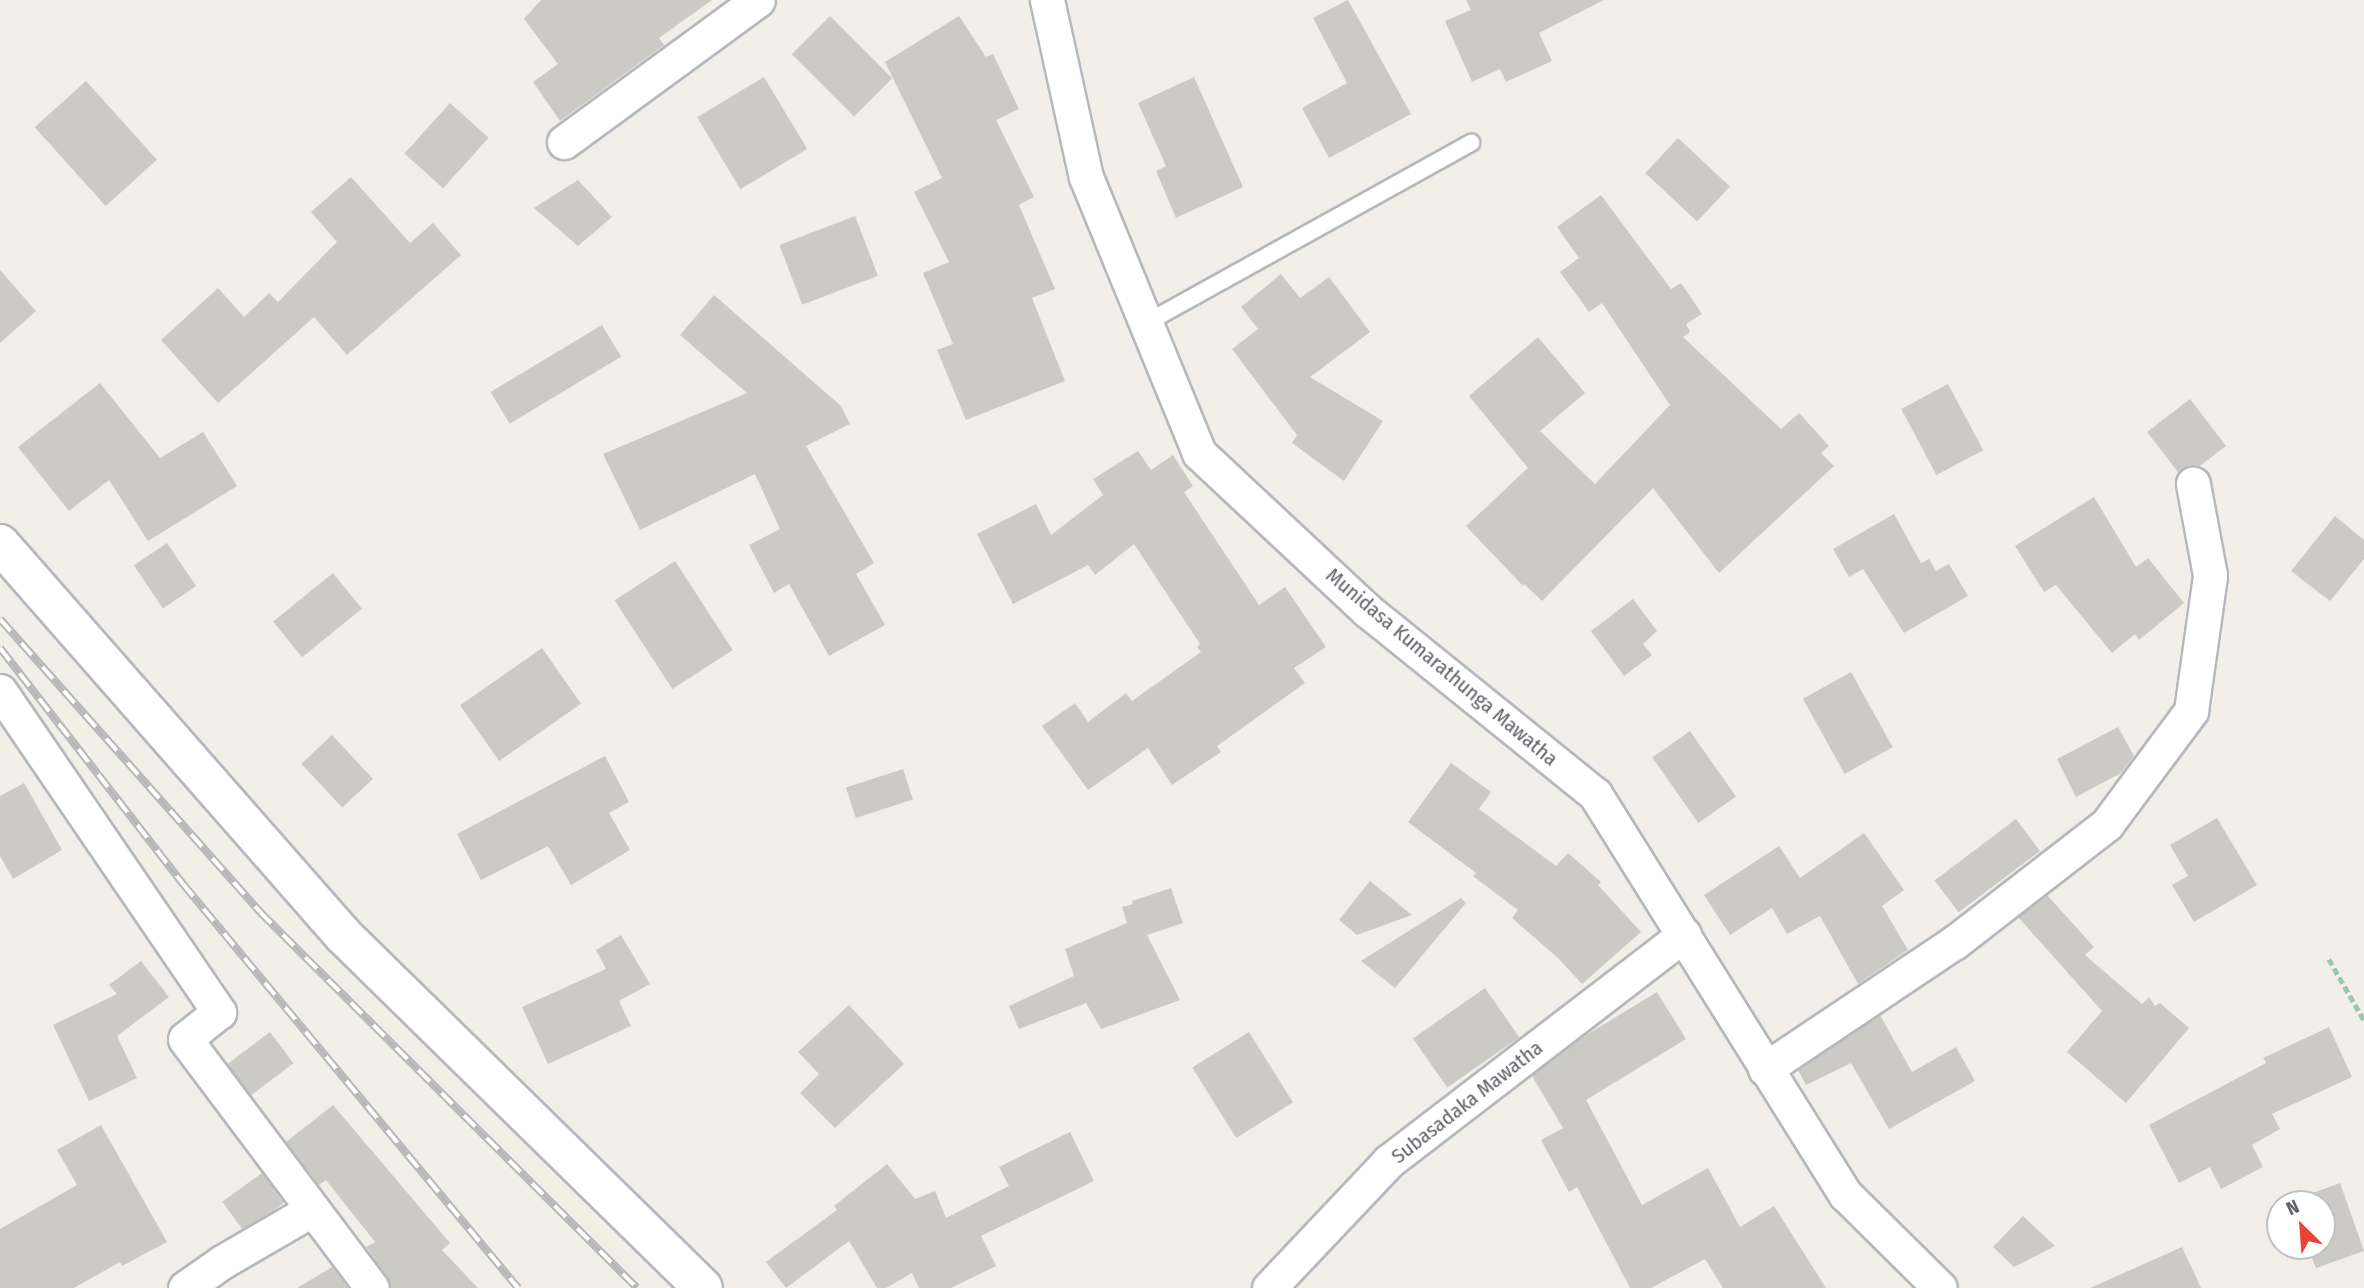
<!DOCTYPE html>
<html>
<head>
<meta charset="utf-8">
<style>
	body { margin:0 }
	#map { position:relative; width:2364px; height:1288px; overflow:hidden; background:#f1efe8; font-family:"Fira Sans Condensed",sans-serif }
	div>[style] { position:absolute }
	.building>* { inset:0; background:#cccac5; transform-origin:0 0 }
	.path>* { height:4.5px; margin-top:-2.25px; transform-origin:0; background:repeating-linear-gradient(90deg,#9cc7a9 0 7px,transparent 0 10.5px) }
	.roads { filter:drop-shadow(2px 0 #b5b8bc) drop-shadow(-2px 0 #b5b8bc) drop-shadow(0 2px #b5b8bc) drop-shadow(0 -2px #b5b8bc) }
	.lane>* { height:16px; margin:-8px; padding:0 8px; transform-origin:8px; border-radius:8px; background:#fff }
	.street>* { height:33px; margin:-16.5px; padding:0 16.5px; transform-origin:16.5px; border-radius:16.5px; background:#fff }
	.secondary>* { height:38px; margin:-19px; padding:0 19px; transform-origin:19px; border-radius:19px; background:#fff }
	.rail>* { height:8px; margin-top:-4px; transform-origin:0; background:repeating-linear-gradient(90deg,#fff 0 16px,#b6b7b8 0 32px); box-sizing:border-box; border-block:2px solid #b6b7b8 }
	span { translate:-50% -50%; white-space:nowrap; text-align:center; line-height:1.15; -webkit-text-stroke:7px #fff; paint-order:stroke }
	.street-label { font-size:21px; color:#5f6368 }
	.north { position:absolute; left:2266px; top:1190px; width:70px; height:70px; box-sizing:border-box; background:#fff; border:2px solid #bfc1c3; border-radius:50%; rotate:335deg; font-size:19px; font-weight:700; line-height:28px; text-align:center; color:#5f6368 }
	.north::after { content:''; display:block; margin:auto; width:24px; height:32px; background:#ea4335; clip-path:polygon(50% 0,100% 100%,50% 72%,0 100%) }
</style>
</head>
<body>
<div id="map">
	<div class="building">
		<div style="clip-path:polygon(541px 0,712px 0,659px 38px,664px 45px,560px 121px,533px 82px,558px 64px,524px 19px)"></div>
		<div style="clip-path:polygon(1348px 0,1411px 114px,1329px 158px,1302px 108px,1347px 83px,1313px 18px)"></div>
		<div style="clip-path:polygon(1466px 0,1604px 0,1539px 33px,1552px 61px,1506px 82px,1500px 69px,1472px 82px,1445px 21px,1471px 10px)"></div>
		<div style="left:830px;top:16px;width:88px;height:54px;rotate:45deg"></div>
		<div style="clip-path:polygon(959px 16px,986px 57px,993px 54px,1019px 109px,996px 120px,1034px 197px,1019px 205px,1055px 289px,1032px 298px,1065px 381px,966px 420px,937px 350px,953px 344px,923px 273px,949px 262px,914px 192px,942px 178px,885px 62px)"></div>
		<div style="left:764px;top:77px;width:84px;height:78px;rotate:59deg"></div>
		<div style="clip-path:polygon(1194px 77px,1243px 187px,1176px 218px,1156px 171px,1166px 166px,1138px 103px)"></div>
		<div style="left:86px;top:81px;width:106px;height:69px;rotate:48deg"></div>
		<div style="left:450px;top:103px;width:52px;height:68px;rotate:42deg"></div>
		<div style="left:1678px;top:138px;width:71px;height:48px;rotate:43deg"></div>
		<div style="clip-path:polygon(351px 177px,410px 243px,433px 223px,461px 255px,347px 355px,314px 317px,218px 403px,161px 340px,218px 288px,244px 317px,269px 293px,278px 302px,337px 242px,311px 212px)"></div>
		<div style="clip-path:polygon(578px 180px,612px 217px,578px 246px,534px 208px)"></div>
		<div style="clip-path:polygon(1601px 195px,1671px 289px,1681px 283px,1702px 314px,1686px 324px,1690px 332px,1683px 337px,1781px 429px,1799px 413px,1829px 446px,1821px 453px,1834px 466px,1719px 573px,1653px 488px,1542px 601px,1524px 584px,1523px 586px,1466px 526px,1528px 468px,1469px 396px,1538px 337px,1585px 393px,1540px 431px,1595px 484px,1670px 405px,1602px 303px,1589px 312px,1560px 272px,1579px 258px,1557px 227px)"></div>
		<div style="left:855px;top:216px;width:64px;height:81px;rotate:69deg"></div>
		<div style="clip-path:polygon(0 270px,36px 311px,0 343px)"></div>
		<div style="clip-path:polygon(1281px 274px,1300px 298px,1329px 277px,1370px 332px,1310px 377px,1383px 421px,1344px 481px,1292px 443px,1297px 435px,1232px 349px,1258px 329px,1241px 307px)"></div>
		<div style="clip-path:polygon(714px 295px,841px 406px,850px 424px,806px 446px,874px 563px,856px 574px,885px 625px,829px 656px,789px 584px,774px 593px,749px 545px,780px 529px,755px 474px,640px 530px,603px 454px,747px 393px,680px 335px)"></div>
		<div style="left:602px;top:325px;width:37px;height:130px;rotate:59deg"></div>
		<div style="clip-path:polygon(100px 383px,160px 458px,203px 432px,237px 486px,148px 541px,109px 480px,69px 511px,18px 447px)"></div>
		<div style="left:1948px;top:384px;width:75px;height:53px;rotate:62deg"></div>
		<div style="clip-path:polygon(2190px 399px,2226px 446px,2200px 466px,2189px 465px,2178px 472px,2147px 432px)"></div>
		<div style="clip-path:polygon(1138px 451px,1151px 470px,1173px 455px,1193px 486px,1184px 492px,1259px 605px,1285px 587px,1326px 647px,1294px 668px,1305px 683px,1217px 746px,1221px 752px,1172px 785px,1148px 748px,1088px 790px,1042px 726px,1075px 703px,1088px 722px,1126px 693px,1132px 701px,1201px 652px,1197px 647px,1200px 644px,1134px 544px,1095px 575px,1088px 565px,1013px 604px,977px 534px,1036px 504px,1051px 535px,1103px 495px,1093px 479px)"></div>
		<div style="clip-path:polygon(2094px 497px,2136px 567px,2148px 558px,2184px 603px,2139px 640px,2135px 634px,2112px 653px,2056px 585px,2044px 592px,2015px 546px)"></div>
		<div style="clip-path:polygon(1894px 514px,1921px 563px,1929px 559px,1936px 571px,1949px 564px,1968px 596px,1904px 633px,1863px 569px,1849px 577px,1833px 549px)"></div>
		<div style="clip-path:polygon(2335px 516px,2364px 540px,2364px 559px,2330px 601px,2291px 571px)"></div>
		<div style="left:167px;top:543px;width:52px;height:40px;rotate:56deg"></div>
		<div style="left:675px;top:561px;width:106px;height:72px;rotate:57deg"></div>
		<div style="left:333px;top:573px;width:46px;height:77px;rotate:51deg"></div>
		<div style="clip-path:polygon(1633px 599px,1657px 631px,1643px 644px,1652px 655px,1624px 676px,1591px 631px)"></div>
		<div style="left:542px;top:648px;width:68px;height:100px;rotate:55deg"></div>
		<div style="left:1851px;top:672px;width:86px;height:55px;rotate:61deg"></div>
		<div style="clip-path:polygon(2118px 727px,2134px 756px,2121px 773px,2076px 797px,2057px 759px)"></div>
		<div style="left:1690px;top:731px;width:80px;height:46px;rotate:55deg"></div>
		<div style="left:332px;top:735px;width:60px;height:42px;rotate:47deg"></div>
		<div style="clip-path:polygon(605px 756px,629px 802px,609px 813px,630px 850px,571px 885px,548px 846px,481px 880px,457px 834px)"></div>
		<div style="clip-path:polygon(1451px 763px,1491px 792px,1479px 809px,1556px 866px,1568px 853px,1601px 882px,1598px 885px,1641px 932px,1582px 984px,1558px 958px,1512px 918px,1518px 910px,1473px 876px,1476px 873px,1408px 822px)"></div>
		<div style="left:903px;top:769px;width:32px;height:60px;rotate:72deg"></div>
		<div style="clip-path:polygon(24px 783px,62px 850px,13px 879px,0 856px,0 796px)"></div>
		<div style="clip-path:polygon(2217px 818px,2257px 885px,2194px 922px,2172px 885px,2188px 876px,2170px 845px)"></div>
		<div style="left:2016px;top:819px;width:40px;height:102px;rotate:53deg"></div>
		<div style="clip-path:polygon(1864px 833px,1904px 890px,1882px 906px,1908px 950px,1858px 984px,1820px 916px,1787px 934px,1772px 908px,1730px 935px,1704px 895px,1779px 846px,1800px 878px)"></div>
		<div style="clip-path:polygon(1370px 881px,1412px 915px,1357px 935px,1339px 920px)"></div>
		<div style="clip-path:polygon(1171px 888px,1183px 923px,1147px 935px,1180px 1000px,1101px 1029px,1086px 1003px,1019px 1029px,1009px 1006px,1074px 976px,1065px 949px,1127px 923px,1122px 907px,1133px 904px,1132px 901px)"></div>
		<div style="clip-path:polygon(2047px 895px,2094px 947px,2085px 955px,2142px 1004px,2149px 997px,2155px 1006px,2160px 1003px,2189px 1028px,2126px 1103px,2067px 1052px,2102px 1011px,2018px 917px)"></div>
		<div style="clip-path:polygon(1461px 898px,1466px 903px,1395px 988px,1361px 961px)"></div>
		<div style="clip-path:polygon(621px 935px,650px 984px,619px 1001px,631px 1026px,548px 1064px,522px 1007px,606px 969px,596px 950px)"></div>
		<div style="clip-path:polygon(141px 961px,169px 997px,117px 1036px,137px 1078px,89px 1101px,53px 1025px,117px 994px,109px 985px)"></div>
		<div style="left:1485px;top:988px;width:60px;height:88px;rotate:55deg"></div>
		<div style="clip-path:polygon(1657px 992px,1686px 1039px,1586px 1100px,1642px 1205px,1708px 1168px,1740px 1227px,1774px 1206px,1826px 1288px,1723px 1288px,1705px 1259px,1651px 1288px,1630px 1288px,1577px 1187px,1569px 1192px,1541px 1140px,1563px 1128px,1532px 1076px,1583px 1037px)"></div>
		<div style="clip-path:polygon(849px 1005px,904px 1064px,835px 1128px,800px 1093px,819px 1074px,798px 1052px)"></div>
		<div style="clip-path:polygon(1880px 1015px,1912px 1072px,1956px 1047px,1975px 1081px,1889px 1129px,1851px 1063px,1806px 1085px,1798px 1070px)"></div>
		<div style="clip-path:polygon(2329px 1027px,2352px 1077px,2272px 1114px,2280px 1129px,2252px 1145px,2263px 1167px,2221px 1189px,2210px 1167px,2179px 1183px,2149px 1125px,2266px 1063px,2263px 1058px)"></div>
		<div style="left:270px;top:1032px;width:39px;height:54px;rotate:53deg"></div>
		<div style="left:1249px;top:1032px;width:83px;height:67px;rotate:58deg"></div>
		<div style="clip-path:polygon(333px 1105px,450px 1243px,442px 1250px,478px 1288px,391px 1288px,387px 1276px,366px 1247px,375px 1242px,326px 1180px,319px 1185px,286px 1142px)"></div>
		<div style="clip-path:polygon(101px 1125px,167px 1242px,122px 1266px,120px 1262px,74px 1288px,0 1288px,0 1229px,77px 1185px,57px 1150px)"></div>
		<div style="clip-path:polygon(1070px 1132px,1094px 1181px,981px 1236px,996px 1266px,951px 1288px,919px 1288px,912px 1273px,886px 1288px,877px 1288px,849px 1241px,786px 1288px,766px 1262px,837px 1210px,834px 1206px,887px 1164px,915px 1199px,935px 1191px,946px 1218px,1009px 1186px,999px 1167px)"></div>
		<div style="left:262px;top:1173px;width:37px;height:49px;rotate:54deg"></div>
		<div style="clip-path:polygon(2340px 1183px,2364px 1251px,2316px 1268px,2307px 1246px,2322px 1246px,2322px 1204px,2292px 1204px,2291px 1201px)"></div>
		<div style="clip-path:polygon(2023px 1216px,2055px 1246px,2014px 1267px,1993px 1247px)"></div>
		<div style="clip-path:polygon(2182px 1247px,2201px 1288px,2090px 1288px)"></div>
		<div style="clip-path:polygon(332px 1267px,348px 1288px,297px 1288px)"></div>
	</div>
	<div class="path">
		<div style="left:2329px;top:959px;width:70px;rotate:60.2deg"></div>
	</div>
	<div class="roads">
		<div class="lane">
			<div style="left:1146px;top:323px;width:372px;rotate:-29deg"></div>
		</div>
		<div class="street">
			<div style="left:1047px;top:0;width:181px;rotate:77.6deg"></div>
			<div style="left:1086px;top:177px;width:298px;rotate:67.7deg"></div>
			<div style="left:1199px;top:453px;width:231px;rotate:43.1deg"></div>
			<div style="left:1368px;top:611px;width:292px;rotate:38.9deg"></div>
			<div style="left:1595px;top:794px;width:473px;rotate:58deg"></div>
			<div style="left:1846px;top:1195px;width:132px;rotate:44.7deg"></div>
			<div style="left:564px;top:142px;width:240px;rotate:-36.2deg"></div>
			<div style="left:0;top:691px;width:389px;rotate:55.7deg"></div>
			<div style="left:219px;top:1012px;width:43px;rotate:141.5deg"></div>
			<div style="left:185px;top:1039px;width:311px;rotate:53.1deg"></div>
			<div style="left:1765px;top:1069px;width:229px;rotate:-33.8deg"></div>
			<div style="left:1955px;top:942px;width:192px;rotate:-37.8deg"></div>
			<div style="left:2107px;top:824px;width:141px;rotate:-53.4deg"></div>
			<div style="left:2191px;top:711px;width:137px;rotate:-82deg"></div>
			<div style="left:2210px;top:575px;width:93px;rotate:-100.6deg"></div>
			<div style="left:185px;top:1288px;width:45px;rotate:-35.1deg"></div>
			<div style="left:222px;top:1262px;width:105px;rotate:-30.2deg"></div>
			<div style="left:1269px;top:1288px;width:175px;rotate:-46.6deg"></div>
			<div style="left:1389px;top:1161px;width:372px;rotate:-37.5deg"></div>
		</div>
		<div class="secondary">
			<div style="left:0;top:544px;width:520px;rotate:48.74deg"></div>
			<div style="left:343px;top:935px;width:504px;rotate:44.44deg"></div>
		</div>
	</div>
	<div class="rail">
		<div style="left:0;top:619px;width:392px;rotate:48.4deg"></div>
		<div style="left:260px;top:912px;width:532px;rotate:44.92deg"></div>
		<div style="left:0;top:648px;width:299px;rotate:52.2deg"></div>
		<div style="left:183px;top:884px;width:525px;rotate:50.33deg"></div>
	</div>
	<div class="street-label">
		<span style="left:1442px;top:667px;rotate:40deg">Munidasa Kumarathunga Mawatha</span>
		<span style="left:1467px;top:1102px;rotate:-38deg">Subasadaka Mawatha</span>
	</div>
	<div class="north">N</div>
</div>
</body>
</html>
